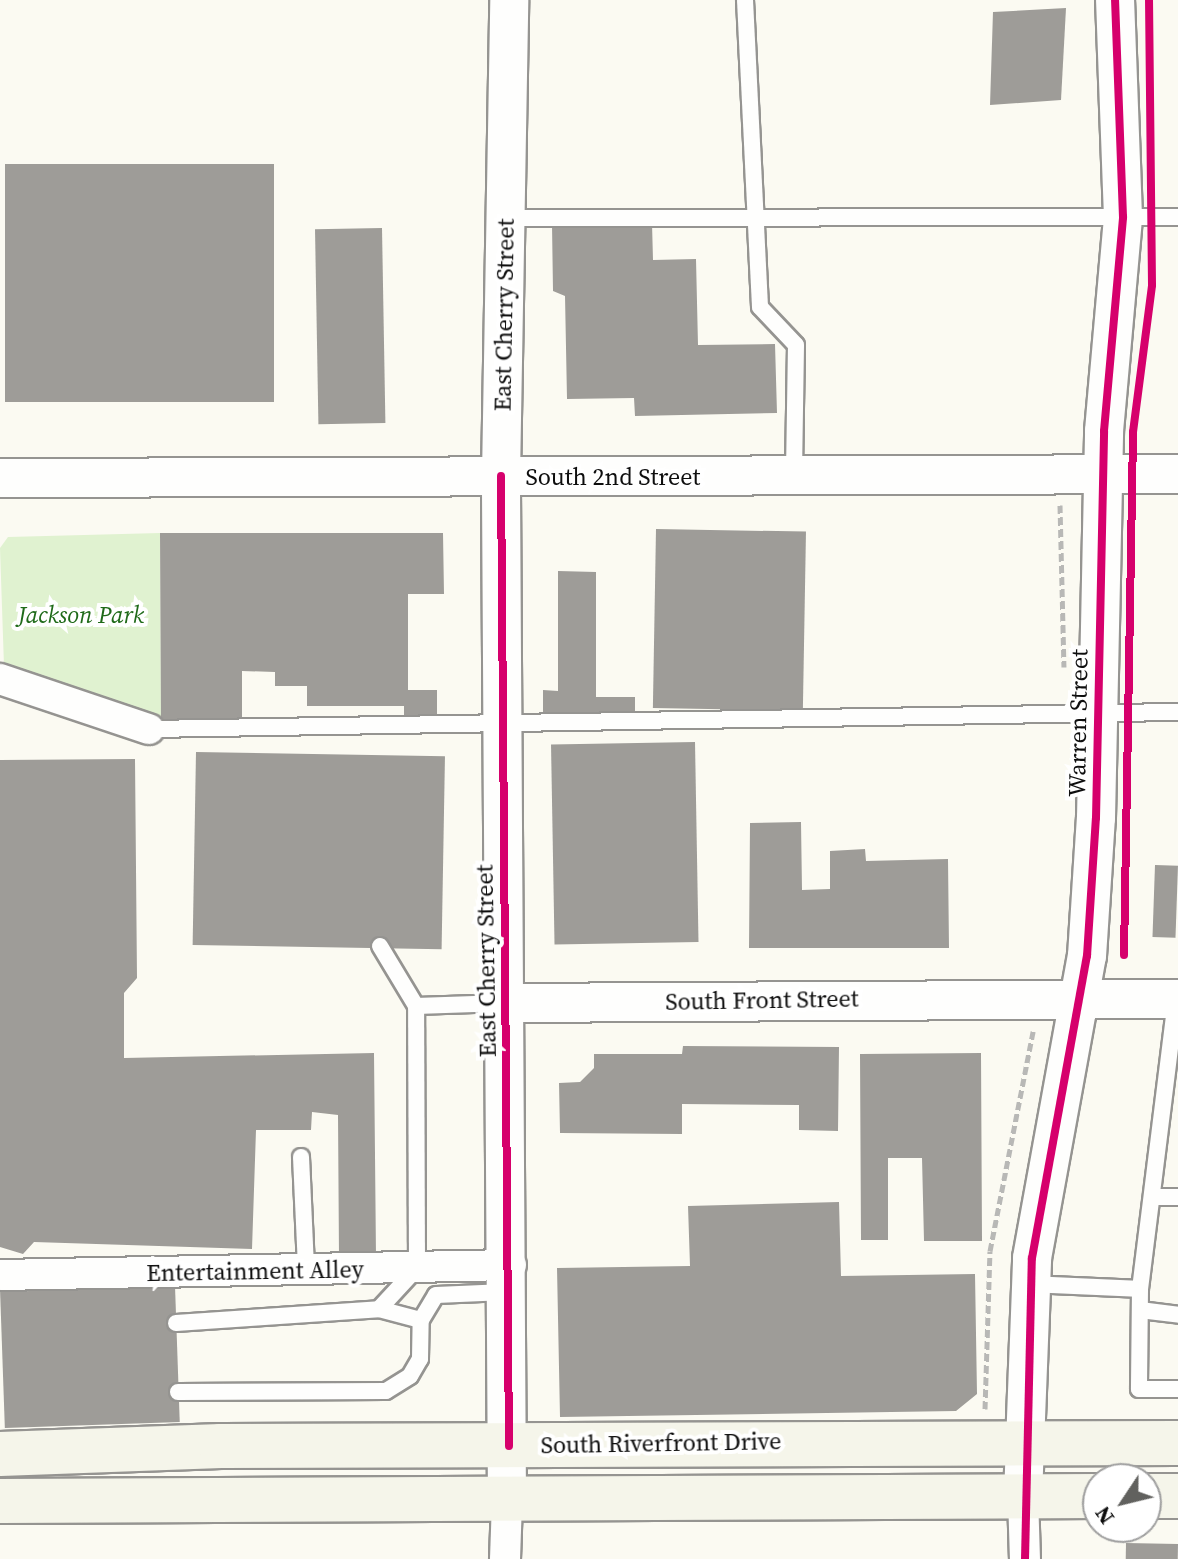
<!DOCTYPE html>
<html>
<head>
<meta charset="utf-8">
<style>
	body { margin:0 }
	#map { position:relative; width:1178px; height:1559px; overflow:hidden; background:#fbfaf2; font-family:"Source Serif 4",serif }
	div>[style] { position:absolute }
	.green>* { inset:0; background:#e0f2d0 }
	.building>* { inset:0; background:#9e9c98; transform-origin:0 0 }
	.path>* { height:5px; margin-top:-2.5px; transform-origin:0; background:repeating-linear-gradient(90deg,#b8b8b6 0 8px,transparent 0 12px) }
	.roads { filter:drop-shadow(2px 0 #959491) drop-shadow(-2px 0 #959491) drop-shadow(0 2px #959491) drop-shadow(0 -2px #959491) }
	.service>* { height:16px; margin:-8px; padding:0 8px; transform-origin:8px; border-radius:8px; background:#fefefd }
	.minor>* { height:30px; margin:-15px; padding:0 15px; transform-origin:15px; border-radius:15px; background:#fefefd }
	.tertiary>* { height:38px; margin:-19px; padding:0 19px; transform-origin:19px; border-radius:19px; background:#fefefd }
	.secondary>* { height:44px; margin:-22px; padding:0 22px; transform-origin:22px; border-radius:22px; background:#f5f5ea }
	.cycleway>* { height:8px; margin:-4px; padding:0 4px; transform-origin:4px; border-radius:4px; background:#d6006c }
	span { translate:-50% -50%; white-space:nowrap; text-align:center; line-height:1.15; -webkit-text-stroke:8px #fff; paint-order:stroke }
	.street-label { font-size:24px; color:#0e0e0e }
	.park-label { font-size:24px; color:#1f6a19; font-style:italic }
	.north { position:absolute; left:1082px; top:1463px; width:80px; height:80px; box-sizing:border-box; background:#fff; border:2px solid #9f9f9f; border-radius:50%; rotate:235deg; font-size:22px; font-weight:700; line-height:32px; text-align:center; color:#0e0e0e }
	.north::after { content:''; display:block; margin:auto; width:28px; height:36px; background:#61615e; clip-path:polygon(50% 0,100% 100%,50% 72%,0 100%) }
</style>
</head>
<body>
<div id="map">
	<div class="green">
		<div style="clip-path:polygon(160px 533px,161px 725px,4px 666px,0 548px,8px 537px)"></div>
	</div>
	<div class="building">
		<div style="clip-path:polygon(1066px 8px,1061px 100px,990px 105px,993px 12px)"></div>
		<div style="left:5px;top:164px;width:269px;height:238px"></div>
		<div style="clip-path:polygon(652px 223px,653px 260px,696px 259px,698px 345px,775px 344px,777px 413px,635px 416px,634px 398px,567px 399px,565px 296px,553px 291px,552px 225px)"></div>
		<div style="left:382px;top:228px;width:195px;height:67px;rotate:89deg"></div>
		<div style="left:656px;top:529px;width:150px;height:179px;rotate:1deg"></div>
		<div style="clip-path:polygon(160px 533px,443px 533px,444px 594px,408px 594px,408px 690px,437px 690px,437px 722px,404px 722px,404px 706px,307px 706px,307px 686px,275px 686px,275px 672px,242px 671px,242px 725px,161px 725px)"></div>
		<div style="clip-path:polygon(558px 571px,596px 572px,596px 697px,635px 697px,635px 726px,543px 726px,543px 690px,558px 691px)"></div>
		<div style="left:695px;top:742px;width:200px;height:144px;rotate:89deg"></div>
		<div style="left:196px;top:752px;width:249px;height:193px;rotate:1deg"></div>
		<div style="clip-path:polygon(135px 759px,137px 978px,124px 993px,124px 1058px,374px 1053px,376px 1257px,339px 1258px,338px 1115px,312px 1112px,311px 1130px,256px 1130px,252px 1249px,34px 1242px,23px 1254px,0 1247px,0 760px)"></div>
		<div style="clip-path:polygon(801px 822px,802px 890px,830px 889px,830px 851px,865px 849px,866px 861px,948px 859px,949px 948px,749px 948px,750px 823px)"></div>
		<div style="left:1155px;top:865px;width:23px;height:72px;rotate:2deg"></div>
		<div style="clip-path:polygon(683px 1046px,839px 1047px,838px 1131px,799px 1130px,799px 1105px,682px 1104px,682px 1134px,560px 1133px,559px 1083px,580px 1082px,594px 1068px,594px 1054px,682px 1054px)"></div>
		<div style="clip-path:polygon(981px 1053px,982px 1241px,924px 1241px,922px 1158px,888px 1158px,888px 1240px,861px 1240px,860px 1054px)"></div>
		<div style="clip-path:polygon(839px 1202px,841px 1276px,975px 1274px,977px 1394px,956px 1411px,560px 1417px,557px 1268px,690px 1266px,688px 1206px)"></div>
		<div style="left:175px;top:1286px;width:136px;height:175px;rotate:88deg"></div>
		<div style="left:1126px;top:1543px;width:52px;height:16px;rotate:1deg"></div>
	</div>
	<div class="path">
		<div style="left:1060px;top:505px;width:162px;rotate:88.6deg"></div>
		<div style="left:985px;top:1409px;width:158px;rotate:-88.2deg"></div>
		<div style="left:990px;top:1251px;width:224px;rotate:-78.9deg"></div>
	</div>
	<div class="roads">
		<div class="service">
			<div style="left:745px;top:0;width:307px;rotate:87.2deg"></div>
			<div style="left:760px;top:307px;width:52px;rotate:46.5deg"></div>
			<div style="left:796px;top:345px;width:131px;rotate:90.9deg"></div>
			<div style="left:506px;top:218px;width:672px;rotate:-0.09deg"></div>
			<div style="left:149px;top:729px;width:1029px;rotate:-0.95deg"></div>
			<div style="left:380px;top:946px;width:70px;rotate:59deg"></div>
			<div style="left:416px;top:1006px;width:88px;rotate:-2deg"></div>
			<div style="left:301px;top:1157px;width:112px;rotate:87.4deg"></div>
			<div style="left:1154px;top:1197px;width:24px"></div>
			<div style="left:1031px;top:1284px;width:109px;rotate:2.6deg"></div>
			<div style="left:1140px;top:1289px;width:292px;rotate:-82.9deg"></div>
			<div style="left:1140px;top:1289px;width:100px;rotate:90.6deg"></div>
			<div style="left:1139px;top:1389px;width:39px"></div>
			<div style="left:379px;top:1309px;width:43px;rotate:14.7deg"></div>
			<div style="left:1140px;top:1310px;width:38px;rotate:7deg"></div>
			<div style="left:176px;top:1323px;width:203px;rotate:-3.9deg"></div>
			<div style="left:379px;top:1309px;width:56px;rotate:-47.2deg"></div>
			<div style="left:417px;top:1268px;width:262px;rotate:-90.2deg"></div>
			<div style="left:178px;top:1392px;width:208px;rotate:-0.3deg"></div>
			<div style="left:386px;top:1391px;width:28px;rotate:-32deg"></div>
			<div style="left:410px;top:1376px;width:20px;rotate:-60deg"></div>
			<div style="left:420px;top:1359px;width:39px;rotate:-89deg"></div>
			<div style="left:421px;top:1320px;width:29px;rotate:-59deg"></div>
			<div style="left:436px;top:1295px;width:70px;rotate:-2.5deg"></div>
		</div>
		<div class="minor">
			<div style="left:0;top:679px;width:157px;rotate:18.6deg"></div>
			<div style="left:0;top:1275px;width:511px;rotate:-1.12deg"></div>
			<div style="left:1023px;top:1496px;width:63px;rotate:88.2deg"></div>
			<div style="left:505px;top:1559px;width:58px;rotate:-88deg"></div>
		</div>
		<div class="tertiary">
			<div style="left:0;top:478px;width:1178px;rotate:-0.19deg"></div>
			<div style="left:506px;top:1003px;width:672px;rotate:-0.34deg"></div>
			<div style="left:1023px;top:1496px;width:238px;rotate:-87.8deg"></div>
			<div style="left:1032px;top:1258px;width:307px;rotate:-79.7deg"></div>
			<div style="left:1087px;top:956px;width:138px;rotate:-86.3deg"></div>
			<div style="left:1096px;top:818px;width:387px;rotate:-88.8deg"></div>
			<div style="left:1104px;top:431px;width:215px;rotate:-84.9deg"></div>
			<div style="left:1123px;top:217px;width:217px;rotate:-92.1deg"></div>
			<div style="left:507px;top:1501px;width:1025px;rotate:-90.34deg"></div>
			<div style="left:501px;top:476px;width:476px;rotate:-89deg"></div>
		</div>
		<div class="secondary">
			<div style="left:0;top:1454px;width:221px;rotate:-2.1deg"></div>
			<div style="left:221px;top:1446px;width:957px;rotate:-0.18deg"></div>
			<div style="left:1146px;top:1496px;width:32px"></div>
			<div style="left:0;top:1501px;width:1098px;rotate:-0.26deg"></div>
		</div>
	</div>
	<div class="cycleway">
		<div style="left:501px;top:476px;width:970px;rotate:89.53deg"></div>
		<div style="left:1124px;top:955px;width:523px;rotate:-89.01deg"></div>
		<div style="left:1133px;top:432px;width:148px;rotate:-82.6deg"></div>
		<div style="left:1152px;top:285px;width:285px;rotate:-90.6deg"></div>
		<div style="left:1025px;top:1559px;width:301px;rotate:-88.7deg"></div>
		<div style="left:1032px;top:1258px;width:307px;rotate:-79.7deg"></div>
		<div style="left:1087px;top:956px;width:138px;rotate:-86.3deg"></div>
		<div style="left:1096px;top:818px;width:387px;rotate:-88.8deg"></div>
		<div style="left:1104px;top:431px;width:215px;rotate:-84.9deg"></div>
		<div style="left:1123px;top:217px;width:217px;rotate:-92.1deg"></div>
	</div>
	<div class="street-label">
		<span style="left:504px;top:315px;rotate:-89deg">East Cherry Street</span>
		<span style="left:613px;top:477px">South 2nd Street</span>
		<span style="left:1078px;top:723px;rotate:-89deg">Warren Street</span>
		<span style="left:486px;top:961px;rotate:-91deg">East Cherry Street</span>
		<span style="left:762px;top:1000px;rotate:-1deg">South Front Street</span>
		<span style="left:255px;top:1271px;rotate:-1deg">Entertainment Alley</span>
		<span style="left:661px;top:1443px;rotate:-1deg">South Riverfront Drive</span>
	</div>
	<div class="park-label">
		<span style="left:81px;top:615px">Jackson Park</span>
	</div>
	<div class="north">N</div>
</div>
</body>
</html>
